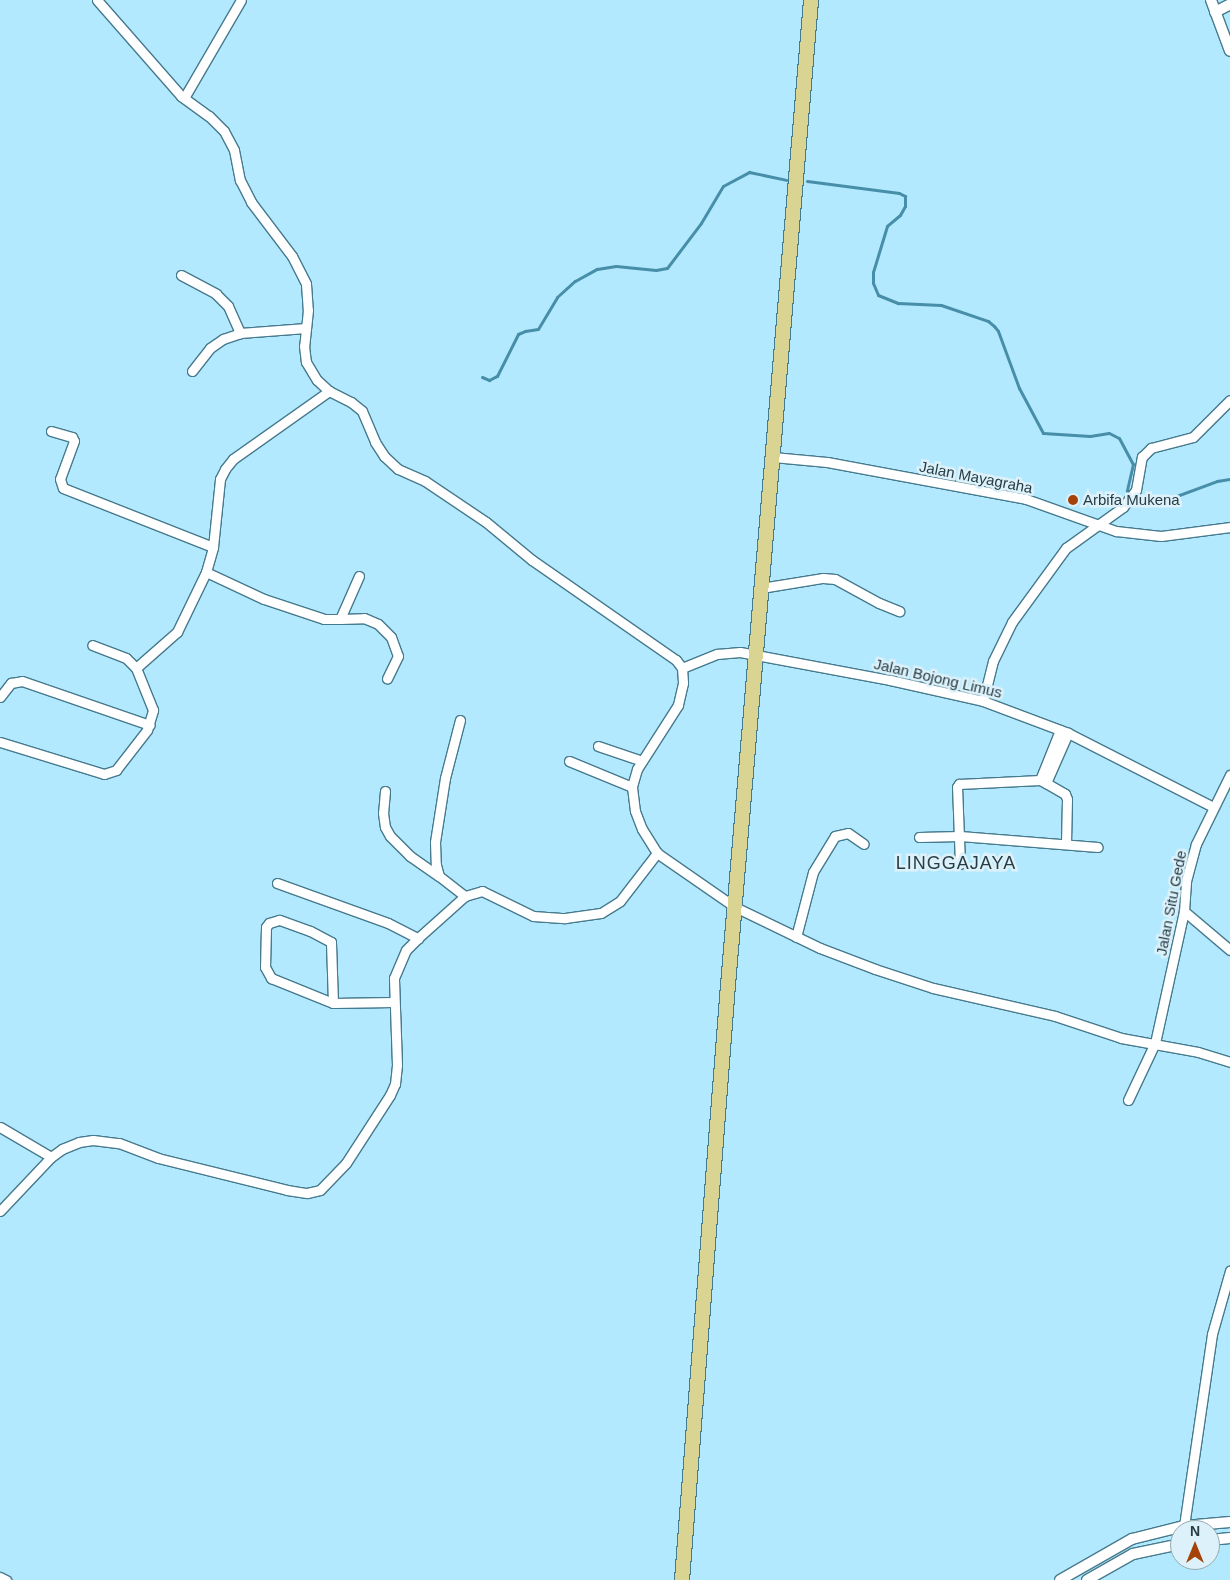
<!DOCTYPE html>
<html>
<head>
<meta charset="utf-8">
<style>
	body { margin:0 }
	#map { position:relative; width:1230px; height:1580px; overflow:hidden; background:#b3e9ff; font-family:Arial,sans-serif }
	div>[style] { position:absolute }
	.stream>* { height:3px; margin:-1.5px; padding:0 1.5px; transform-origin:1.5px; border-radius:1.5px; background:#478ea8 }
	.roads { filter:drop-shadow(1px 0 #467a8d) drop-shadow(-1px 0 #467a8d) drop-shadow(0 1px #467a8d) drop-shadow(0 -1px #467a8d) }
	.minor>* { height:9px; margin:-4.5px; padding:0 4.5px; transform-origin:4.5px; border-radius:4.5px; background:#fff }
	.tertiary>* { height:10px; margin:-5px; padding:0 5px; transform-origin:5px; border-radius:5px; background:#fff }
	.primary>* { height:14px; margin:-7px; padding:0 7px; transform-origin:7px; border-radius:7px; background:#dad492 }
	.dots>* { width:14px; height:14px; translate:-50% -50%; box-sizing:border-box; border:2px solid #dcf1f9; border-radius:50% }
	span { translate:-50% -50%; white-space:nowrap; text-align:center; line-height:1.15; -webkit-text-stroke:5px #dcf1f9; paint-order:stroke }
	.street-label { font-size:15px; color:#273d46 }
	.poi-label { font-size:15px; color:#273d46 }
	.left { translate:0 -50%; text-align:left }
	.quarter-label { font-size:18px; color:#273d46; letter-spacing:1px }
	.north { position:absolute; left:1170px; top:1520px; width:50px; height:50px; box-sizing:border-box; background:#dcf1f9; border:1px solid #94a9b1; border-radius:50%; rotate:0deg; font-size:14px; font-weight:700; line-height:20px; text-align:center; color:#273d46 }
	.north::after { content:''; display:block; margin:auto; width:18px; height:22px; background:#a54207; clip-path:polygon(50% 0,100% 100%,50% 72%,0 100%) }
</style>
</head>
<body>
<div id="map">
	<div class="stream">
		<div style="left:807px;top:181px;width:93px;rotate:7.4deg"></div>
		<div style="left:899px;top:193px;width:7px;rotate:27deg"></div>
		<div style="left:905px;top:196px;width:10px;rotate:90deg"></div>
		<div style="left:905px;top:206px;width:10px;rotate:119deg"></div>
		<div style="left:900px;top:215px;width:17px;rotate:140deg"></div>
		<div style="left:887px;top:226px;width:48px;rotate:106.9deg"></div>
		<div style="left:873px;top:272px;width:11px;rotate:90deg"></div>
		<div style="left:873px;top:283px;width:13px;rotate:67deg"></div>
		<div style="left:878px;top:295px;width:22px;rotate:22deg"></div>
		<div style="left:898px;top:303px;width:43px;rotate:2.7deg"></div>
		<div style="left:941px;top:305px;width:50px;rotate:18.8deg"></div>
		<div style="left:988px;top:321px;width:8px;rotate:40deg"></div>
		<div style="left:994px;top:326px;width:6px;rotate:51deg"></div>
		<div style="left:998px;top:331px;width:61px;rotate:69.8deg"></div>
		<div style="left:1019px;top:388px;width:51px;rotate:61.9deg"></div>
		<div style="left:1043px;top:433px;width:47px;rotate:3.7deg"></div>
		<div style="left:1090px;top:436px;width:19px;rotate:-9deg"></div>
		<div style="left:1109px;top:433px;width:11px;rotate:27deg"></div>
		<div style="left:1119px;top:438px;width:30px;rotate:62deg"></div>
		<div style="left:1133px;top:464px;width:28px;rotate:103deg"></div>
		<div style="left:1127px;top:491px;width:13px;rotate:42deg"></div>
		<div style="left:1137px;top:500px;width:11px;rotate:15deg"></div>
		<div style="left:1148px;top:503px;width:15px;rotate:-8deg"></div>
		<div style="left:1163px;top:501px;width:58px;rotate:-20.3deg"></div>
		<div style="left:1217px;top:481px;width:13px;rotate:-9deg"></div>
		<div style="left:482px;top:377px;width:8px;rotate:23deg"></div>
		<div style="left:489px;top:380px;width:9px;rotate:-27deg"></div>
		<div style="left:497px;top:376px;width:47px;rotate:-63.4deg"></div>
		<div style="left:518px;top:334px;width:8px;rotate:-23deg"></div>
		<div style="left:525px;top:331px;width:13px;rotate:-9deg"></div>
		<div style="left:538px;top:329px;width:37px;rotate:-59deg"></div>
		<div style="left:557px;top:297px;width:24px;rotate:-42deg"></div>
		<div style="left:575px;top:281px;width:25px;rotate:-29deg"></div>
		<div style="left:597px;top:269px;width:19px;rotate:-9deg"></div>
		<div style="left:616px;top:266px;width:40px;rotate:5.7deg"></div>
		<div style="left:656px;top:270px;width:11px;rotate:-10deg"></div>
		<div style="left:667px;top:268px;width:56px;rotate:-52.9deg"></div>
		<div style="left:701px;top:223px;width:43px;rotate:-59.3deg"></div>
		<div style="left:723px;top:186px;width:30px;rotate:-28deg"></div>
		<div style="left:749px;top:172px;width:38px;rotate:12deg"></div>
	</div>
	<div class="roads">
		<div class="minor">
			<div style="left:97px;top:0;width:128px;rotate:48.8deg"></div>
			<div style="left:181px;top:96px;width:34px;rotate:36deg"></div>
			<div style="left:209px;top:116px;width:21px;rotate:45deg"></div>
			<div style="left:224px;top:131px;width:21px;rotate:62deg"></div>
			<div style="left:234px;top:150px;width:31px;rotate:79deg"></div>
			<div style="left:240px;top:180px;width:25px;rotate:63deg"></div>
			<div style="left:251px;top:202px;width:68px;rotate:52.8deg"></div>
			<div style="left:292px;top:256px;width:31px;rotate:63deg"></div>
			<div style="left:306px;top:284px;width:26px;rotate:86deg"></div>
			<div style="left:308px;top:310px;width:36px;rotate:96deg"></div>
			<div style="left:304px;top:346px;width:16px;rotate:83deg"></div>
			<div style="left:306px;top:362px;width:21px;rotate:59deg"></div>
			<div style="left:317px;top:380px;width:16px;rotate:43deg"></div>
			<div style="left:329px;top:391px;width:25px;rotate:27deg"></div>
			<div style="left:351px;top:402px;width:14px;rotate:39deg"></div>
			<div style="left:362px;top:411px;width:34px;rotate:67deg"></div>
			<div style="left:375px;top:442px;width:17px;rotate:57deg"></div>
			<div style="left:384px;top:456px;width:19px;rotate:43deg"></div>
			<div style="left:398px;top:469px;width:30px;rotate:24deg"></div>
			<div style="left:425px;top:481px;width:73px;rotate:33.9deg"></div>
			<div style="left:486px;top:522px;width:60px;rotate:39.6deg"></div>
			<div style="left:532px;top:560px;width:175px;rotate:34.8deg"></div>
			<div style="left:676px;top:660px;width:10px;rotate:53deg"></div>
			<div style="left:682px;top:668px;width:15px;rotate:86deg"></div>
			<div style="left:683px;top:683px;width:23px;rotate:103deg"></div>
			<div style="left:678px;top:705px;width:76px;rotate:122.6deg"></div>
			<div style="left:637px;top:769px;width:19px;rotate:106deg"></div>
			<div style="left:632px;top:787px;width:24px;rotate:83deg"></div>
			<div style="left:635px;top:811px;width:19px;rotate:69deg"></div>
			<div style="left:642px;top:829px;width:28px;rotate:58deg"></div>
			<div style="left:657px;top:853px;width:95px;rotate:34.7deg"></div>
			<div style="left:735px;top:907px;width:94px;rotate:25.8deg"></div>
			<div style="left:820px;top:948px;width:59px;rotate:20.9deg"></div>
			<div style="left:875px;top:969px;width:61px;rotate:18.1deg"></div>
			<div style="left:933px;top:988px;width:125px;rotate:12.9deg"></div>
			<div style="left:1055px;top:1016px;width:70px;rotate:18.4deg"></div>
			<div style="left:1121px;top:1038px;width:78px;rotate:10.3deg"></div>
			<div style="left:1198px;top:1052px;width:34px;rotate:17deg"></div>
			<div style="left:184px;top:98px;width:113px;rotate:-59.8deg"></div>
			<div style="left:181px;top:275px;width:40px;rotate:28deg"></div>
			<div style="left:216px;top:294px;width:17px;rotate:45deg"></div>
			<div style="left:228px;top:306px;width:30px;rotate:66deg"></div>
			<div style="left:192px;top:371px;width:29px;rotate:-52deg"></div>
			<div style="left:210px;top:348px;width:16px;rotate:-35deg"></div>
			<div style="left:223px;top:339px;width:18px;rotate:-19deg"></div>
			<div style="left:240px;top:333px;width:66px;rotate:-4.3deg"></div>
			<div style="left:51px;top:431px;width:22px;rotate:16deg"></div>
			<div style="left:72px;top:437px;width:4px;rotate:63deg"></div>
			<div style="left:74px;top:441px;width:40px;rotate:110.2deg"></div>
			<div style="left:60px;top:479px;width:9px;rotate:72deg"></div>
			<div style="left:63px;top:488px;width:161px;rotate:21.5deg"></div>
			<div style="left:773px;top:457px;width:54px;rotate:5.3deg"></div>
			<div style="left:827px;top:462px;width:202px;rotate:10.5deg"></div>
			<div style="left:1026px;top:499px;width:96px;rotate:19.6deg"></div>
			<div style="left:1116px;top:531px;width:45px;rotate:6.3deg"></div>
			<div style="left:1161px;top:536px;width:70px;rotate:-7.4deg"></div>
			<div style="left:206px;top:572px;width:64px;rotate:25deg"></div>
			<div style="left:264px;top:599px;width:63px;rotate:18.4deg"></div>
			<div style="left:324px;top:619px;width:16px"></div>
			<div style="left:340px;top:619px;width:47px;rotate:-66.2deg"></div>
			<div style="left:761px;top:588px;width:63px;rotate:-9.2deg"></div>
			<div style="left:823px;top:578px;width:12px;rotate:5deg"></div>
			<div style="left:835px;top:579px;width:50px;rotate:28.6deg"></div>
			<div style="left:879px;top:603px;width:22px;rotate:22deg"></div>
			<div style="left:340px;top:619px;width:24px;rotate:-2deg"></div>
			<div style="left:364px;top:618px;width:15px;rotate:23deg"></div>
			<div style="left:378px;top:624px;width:18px;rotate:45deg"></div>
			<div style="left:391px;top:637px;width:20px;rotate:70deg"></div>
			<div style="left:398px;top:656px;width:25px;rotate:116deg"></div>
			<div style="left:136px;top:668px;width:55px;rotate:-41.3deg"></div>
			<div style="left:177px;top:632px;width:67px;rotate:-64.2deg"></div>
			<div style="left:206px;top:572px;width:26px;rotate:-74deg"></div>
			<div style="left:213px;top:547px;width:68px;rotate:-84.1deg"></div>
			<div style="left:220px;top:479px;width:11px;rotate:-63deg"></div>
			<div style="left:225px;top:469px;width:13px;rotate:-51deg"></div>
			<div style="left:233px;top:459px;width:118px;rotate:-35.3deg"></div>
			<div style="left:682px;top:668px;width:38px;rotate:-22deg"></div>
			<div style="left:717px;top:654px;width:23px;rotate:-5deg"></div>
			<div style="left:740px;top:652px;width:153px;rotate:10.6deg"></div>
			<div style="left:890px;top:680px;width:95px;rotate:12.7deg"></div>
			<div style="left:983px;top:701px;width:91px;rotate:20.6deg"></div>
			<div style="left:1068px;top:733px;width:163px;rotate:27deg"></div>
			<div style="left:0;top:697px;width:18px;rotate:-52deg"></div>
			<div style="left:11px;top:683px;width:11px;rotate:-10deg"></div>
			<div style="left:22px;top:681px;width:135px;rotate:19deg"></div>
			<div style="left:983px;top:701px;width:41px;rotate:-76deg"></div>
			<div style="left:993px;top:661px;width:43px;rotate:-64deg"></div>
			<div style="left:1012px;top:622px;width:92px;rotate:-53.9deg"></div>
			<div style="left:1066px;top:548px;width:70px;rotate:-35.7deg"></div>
			<div style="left:1123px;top:507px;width:10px;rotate:-53deg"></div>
			<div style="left:1129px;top:499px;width:11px;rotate:-52deg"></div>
			<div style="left:1136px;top:490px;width:34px;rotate:-80deg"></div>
			<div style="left:1142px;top:457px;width:13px;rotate:-45deg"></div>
			<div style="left:1151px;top:448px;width:43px;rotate:-14.7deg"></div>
			<div style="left:1193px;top:437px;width:52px;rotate:-45deg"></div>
			<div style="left:460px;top:720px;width:60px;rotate:104.5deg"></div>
			<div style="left:445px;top:778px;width:65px;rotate:98.9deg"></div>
			<div style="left:435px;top:842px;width:23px;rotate:88deg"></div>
			<div style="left:436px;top:865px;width:11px;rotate:75deg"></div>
			<div style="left:439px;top:876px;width:33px;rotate:38deg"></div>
			<div style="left:0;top:742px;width:109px;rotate:17.1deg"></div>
			<div style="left:104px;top:774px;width:13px;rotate:-18deg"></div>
			<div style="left:116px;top:770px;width:51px;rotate:-52.2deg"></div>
			<div style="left:147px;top:730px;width:21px;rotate:-73deg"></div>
			<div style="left:153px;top:710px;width:45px;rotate:-112deg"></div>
			<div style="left:136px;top:668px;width:14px;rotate:-135deg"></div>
			<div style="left:126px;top:658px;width:36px;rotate:-159deg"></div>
			<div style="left:598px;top:746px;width:46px;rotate:18.8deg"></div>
			<div style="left:569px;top:761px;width:68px;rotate:22.4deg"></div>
			<div style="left:1040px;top:780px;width:54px;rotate:-68.2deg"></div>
			<div style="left:1046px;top:783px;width:55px;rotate:-66.3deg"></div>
			<div style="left:385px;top:791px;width:22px;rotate:95deg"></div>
			<div style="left:383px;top:813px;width:14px;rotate:82deg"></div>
			<div style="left:385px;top:827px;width:10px;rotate:61deg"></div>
			<div style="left:390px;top:836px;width:28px;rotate:45deg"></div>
			<div style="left:410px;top:856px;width:35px;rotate:35deg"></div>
			<div style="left:919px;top:837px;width:41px;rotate:-1.4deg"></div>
			<div style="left:960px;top:836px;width:138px;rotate:4.6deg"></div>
			<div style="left:960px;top:864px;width:77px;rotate:-92.2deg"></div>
			<div style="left:957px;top:787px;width:4px;rotate:-56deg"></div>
			<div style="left:959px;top:784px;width:81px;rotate:-2.8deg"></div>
			<div style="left:1040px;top:780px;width:7px;rotate:27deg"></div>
			<div style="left:1046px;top:783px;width:22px;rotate:30deg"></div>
			<div style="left:1065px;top:794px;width:5px;rotate:68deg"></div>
			<div style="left:1067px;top:799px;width:45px;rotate:91.3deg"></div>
			<div style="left:277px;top:883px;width:118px;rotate:19.8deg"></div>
			<div style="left:388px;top:923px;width:34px;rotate:27deg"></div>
			<div style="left:1184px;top:911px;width:60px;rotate:40.3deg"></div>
			<div style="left:796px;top:937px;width:67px;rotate:-75.3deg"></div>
			<div style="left:813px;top:872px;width:42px;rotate:-58.6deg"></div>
			<div style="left:835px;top:836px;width:13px;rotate:-13deg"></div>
			<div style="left:848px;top:833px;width:19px;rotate:35deg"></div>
			<div style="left:333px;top:1003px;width:61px;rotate:-91.9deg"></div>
			<div style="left:331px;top:942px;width:24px;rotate:-152deg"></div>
			<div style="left:310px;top:931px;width:33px;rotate:-160deg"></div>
			<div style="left:279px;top:920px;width:10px;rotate:163deg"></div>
			<div style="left:269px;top:923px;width:5px;rotate:127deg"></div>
			<div style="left:266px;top:927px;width:40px;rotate:91.4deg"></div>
			<div style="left:265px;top:967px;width:13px;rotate:61deg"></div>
			<div style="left:271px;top:978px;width:67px;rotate:22deg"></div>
			<div style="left:333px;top:1003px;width:60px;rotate:-1deg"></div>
			<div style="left:1128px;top:1100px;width:63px;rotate:-64.7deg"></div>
			<div style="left:1155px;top:1043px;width:135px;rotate:-77.6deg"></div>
			<div style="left:1184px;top:911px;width:30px;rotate:-86deg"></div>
			<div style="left:1186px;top:881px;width:38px;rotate:-75deg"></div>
			<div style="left:1196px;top:844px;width:77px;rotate:-63.8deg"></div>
			<div style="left:0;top:1127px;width:59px;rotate:30.5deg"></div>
			<div style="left:0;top:1211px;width:74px;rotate:-46.6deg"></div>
			<div style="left:51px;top:1157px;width:14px;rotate:-36deg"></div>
			<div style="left:62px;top:1149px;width:18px;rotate:-22deg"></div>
			<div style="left:79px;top:1142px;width:14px;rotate:-8deg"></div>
			<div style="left:93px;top:1140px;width:26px;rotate:7deg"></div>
			<div style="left:119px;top:1143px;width:42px;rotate:21deg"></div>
			<div style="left:158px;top:1158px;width:133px;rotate:13.9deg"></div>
			<div style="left:287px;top:1190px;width:20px;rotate:9deg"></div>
			<div style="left:307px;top:1193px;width:13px;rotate:-13deg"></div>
			<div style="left:320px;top:1190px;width:37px;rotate:-46deg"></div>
			<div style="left:346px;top:1163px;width:81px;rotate:-57.1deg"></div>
			<div style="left:390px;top:1095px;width:12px;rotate:-66deg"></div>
			<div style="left:395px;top:1084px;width:19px;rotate:-84deg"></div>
			<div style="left:397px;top:1065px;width:87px;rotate:-92deg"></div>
			<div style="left:394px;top:978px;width:30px;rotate:-67deg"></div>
			<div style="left:406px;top:950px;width:17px;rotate:-45deg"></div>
			<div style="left:418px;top:938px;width:63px;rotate:-41.8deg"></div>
			<div style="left:465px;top:896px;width:18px;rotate:-16deg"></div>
			<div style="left:482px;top:891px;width:57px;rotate:26.1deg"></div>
			<div style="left:533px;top:916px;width:32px;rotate:4deg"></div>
			<div style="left:565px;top:918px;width:36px;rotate:-8deg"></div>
			<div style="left:601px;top:913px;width:22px;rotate:-32deg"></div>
			<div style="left:620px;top:901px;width:61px;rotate:-52.4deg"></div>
			<div style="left:1184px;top:1526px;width:194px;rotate:-81.7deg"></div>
			<div style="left:1212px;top:1334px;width:66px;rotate:-74.1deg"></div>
			<div style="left:0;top:1577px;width:7px;rotate:27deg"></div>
		</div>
		<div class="tertiary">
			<div style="left:1211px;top:0;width:54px;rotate:69.6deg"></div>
			<div style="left:1215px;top:12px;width:16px;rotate:-27deg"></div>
			<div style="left:1210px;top:1540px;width:20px;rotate:-6deg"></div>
			<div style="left:1060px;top:1580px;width:83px;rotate:-29.7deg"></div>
			<div style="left:1132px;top:1539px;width:54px;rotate:-14deg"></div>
			<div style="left:1184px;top:1526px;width:46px;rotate:-5deg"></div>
			<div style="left:1087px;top:1580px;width:53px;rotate:-29.5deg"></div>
			<div style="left:1133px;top:1554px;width:48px;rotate:-12deg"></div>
		</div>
		<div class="primary">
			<div style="left:682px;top:1580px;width:597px;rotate:-85.58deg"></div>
			<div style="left:728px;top:985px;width:988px;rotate:-85.18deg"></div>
		</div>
	</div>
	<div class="dots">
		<div style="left:1073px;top:500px;background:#a54207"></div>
	</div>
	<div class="street-label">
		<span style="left:976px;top:477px;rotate:11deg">Jalan Mayagraha</span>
		<span style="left:938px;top:678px;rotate:13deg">Jalan Bojong Limus</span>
		<span style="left:1171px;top:903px;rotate:-79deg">Jalan Situ Gede</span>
	</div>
	<div class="poi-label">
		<span class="left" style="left:1083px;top:500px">Arbifa Mukena</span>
	</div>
	<div class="quarter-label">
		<span style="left:956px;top:863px">LINGGAJAYA</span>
	</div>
	<div class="north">N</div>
</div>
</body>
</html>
